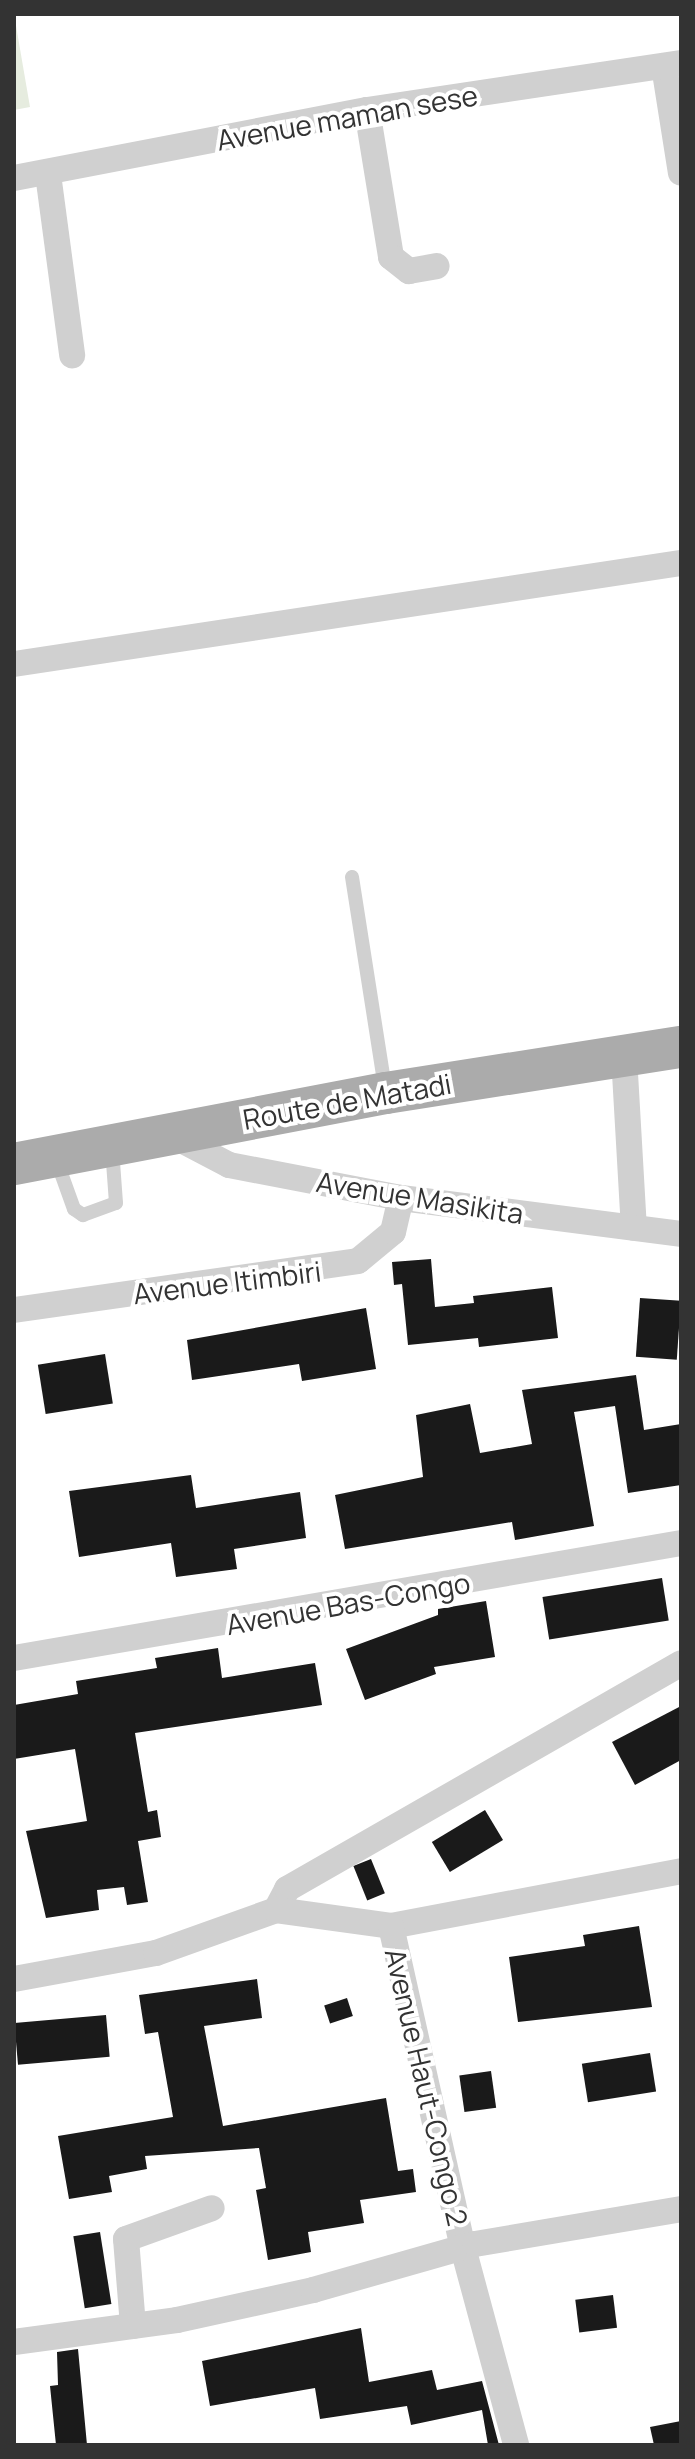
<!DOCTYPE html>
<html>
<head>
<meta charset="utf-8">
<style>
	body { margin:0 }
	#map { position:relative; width:695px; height:2459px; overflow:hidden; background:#fff; font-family:Manrope,sans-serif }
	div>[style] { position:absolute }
	.green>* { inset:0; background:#e6ecdf }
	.building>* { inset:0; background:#1a1a1a; transform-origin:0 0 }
	.service>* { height:14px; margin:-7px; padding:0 7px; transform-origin:7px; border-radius:7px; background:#d0d0d0 }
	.minor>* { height:26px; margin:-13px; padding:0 13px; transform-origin:13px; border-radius:13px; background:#d0d0d0 }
	.primary>* { height:42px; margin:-21px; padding:0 21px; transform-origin:21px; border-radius:21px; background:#ababab }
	span { translate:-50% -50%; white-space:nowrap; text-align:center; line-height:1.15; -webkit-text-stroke:8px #fff; paint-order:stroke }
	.street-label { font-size:28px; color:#333 }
	.frame { position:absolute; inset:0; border:16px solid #333; pointer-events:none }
</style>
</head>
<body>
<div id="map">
	<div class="green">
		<div style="clip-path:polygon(14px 14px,30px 107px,14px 110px)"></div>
	</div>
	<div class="building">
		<div style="clip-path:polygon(431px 1259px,435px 1307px,474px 1303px,473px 1296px,552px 1287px,558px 1338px,479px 1347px,478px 1338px,408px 1345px,402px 1284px,394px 1285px,392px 1262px)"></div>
		<div style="left:640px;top:1298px;width:41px;height:59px;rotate:4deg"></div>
		<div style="clip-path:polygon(366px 1308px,376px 1369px,302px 1381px,299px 1364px,192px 1380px,187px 1340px)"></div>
		<div style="left:105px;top:1354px;width:50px;height:68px;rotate:81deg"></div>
		<div style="clip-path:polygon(636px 1375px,644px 1430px,681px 1424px,681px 1485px,628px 1493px,615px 1406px,574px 1412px,594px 1526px,515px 1540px,512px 1522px,345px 1549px,335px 1495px,423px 1477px,416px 1415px,470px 1404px,480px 1453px,532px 1444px,522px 1390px)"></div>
		<div style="clip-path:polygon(191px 1475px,196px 1508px,300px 1492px,306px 1538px,234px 1549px,237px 1569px,176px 1577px,171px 1543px,79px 1557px,69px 1491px)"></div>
		<div style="left:662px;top:1578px;width:43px;height:121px;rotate:81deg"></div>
		<div style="clip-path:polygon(486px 1601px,495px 1657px,434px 1667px,436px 1674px,365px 1700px,346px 1649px,438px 1615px,438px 1609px)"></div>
		<div style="clip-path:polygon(218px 1648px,222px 1678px,315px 1663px,322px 1705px,135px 1733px,148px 1812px,157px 1810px,161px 1837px,138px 1841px,148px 1902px,127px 1905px,124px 1887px,97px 1890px,99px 1910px,46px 1918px,26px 1831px,87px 1821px,75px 1749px,14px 1759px,14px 1705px,78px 1694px,76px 1681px,157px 1668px,155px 1658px)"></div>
		<div style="clip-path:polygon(681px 1706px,681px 1760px,635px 1785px,612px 1742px)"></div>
		<div style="left:485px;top:1810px;width:35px;height:62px;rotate:59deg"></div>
		<div style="left:371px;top:1859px;width:37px;height:19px;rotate:68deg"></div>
		<div style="clip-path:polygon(639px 1926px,652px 2007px,518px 2022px,509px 1957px,585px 1946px,583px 1935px)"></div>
		<div style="clip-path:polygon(257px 1979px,262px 2018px,204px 2026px,223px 2126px,386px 2098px,398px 2171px,413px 2169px,416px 2192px,360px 2200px,364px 2223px,308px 2232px,311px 2252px,268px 2260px,256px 2190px,266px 2188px,259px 2148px,145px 2156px,147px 2169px,109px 2176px,112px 2192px,69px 2199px,58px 2136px,173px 2117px,158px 2032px,145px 2034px,139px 1995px)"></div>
		<div style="left:347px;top:1998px;width:19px;height:24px;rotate:72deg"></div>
		<div style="left:106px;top:2015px;width:42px;height:92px;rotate:85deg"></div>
		<div style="left:650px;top:2053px;width:39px;height:69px;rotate:81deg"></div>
		<div style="left:491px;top:2071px;width:37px;height:32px;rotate:82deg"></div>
		<div style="left:100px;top:2232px;width:73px;height:27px;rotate:81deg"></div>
		<div style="left:613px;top:2295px;width:33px;height:38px;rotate:83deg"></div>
		<div style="clip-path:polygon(361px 2328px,369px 2382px,432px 2370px,437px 2390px,482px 2381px,499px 2445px,488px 2445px,482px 2410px,411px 2425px,407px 2406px,320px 2419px,315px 2388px,210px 2406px,202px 2361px)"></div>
		<div style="clip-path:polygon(78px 2349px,87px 2445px,56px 2445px,50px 2386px,58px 2385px,57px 2352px)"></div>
		<div style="clip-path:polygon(681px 2421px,681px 2445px,654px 2445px,650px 2427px)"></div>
	</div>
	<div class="service">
		<div style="left:352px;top:877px;width:214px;rotate:81.1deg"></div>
		<div style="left:56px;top:1159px;width:53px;rotate:70.2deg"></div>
		<div style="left:74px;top:1209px;width:11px;rotate:34deg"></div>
		<div style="left:83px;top:1215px;width:35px;rotate:-20deg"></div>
		<div style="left:116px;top:1203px;width:54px;rotate:-94.2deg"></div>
	</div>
	<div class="minor">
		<div style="left:664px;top:66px;width:108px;rotate:81deg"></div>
		<div style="left:367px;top:110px;width:149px;rotate:80.7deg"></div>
		<div style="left:391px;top:257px;width:23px;rotate:38deg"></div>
		<div style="left:409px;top:271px;width:28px;rotate:-10deg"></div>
		<div style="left:48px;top:174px;width:183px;rotate:82.4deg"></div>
		<div style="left:14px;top:178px;width:359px;rotate:-10.9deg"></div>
		<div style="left:367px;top:110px;width:317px;rotate:-8.5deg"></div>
		<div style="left:14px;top:664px;width:675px;rotate:-8.61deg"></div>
		<div style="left:624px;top:1056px;width:172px;rotate:86.7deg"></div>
		<div style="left:168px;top:1133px;width:69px;rotate:27.7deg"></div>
		<div style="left:229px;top:1165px;width:175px;rotate:10.9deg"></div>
		<div style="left:401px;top:1198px;width:282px;rotate:7.3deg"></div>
		<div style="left:14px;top:1310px;width:347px;rotate:-8.1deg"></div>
		<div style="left:358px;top:1261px;width:45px;rotate:-39.6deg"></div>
		<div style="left:393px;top:1232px;width:35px;rotate:-77deg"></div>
		<div style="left:14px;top:1658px;width:677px;rotate:-9.78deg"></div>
		<div style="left:276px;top:1910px;width:24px;rotate:-62deg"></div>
		<div style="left:287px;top:1889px;width:454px;rotate:-29.8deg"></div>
		<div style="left:391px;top:1926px;width:295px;rotate:-10.7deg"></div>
		<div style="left:14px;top:1979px;width:144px;rotate:-10.4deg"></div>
		<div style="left:156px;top:1953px;width:127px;rotate:-19.7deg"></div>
		<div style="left:276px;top:1910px;width:116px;rotate:7.9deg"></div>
		<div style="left:391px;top:1926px;width:330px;rotate:77.4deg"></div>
		<div style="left:463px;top:2248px;width:204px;rotate:74.9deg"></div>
		<div style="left:133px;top:2326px;width:87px;rotate:-94.6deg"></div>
		<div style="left:126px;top:2239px;width:91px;rotate:-19.8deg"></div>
		<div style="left:14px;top:2342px;width:164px;rotate:-7.7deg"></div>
		<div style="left:177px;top:2320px;width:139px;rotate:-12.4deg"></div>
		<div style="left:313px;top:2290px;width:168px;rotate:-15.9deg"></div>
		<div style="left:475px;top:2244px;width:209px;rotate:-9.6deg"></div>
	</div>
	<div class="primary">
		<div style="left:14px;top:1164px;width:379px;rotate:-10.8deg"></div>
		<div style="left:386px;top:1093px;width:299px;rotate:-8.9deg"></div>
	</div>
	<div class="street-label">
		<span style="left:347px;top:117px;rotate:-10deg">Avenue maman sese</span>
		<span style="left:347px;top:1101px;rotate:-10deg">Route de Matadi</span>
		<span style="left:420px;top:1197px;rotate:9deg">Avenue Masikita</span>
		<span style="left:227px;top:1282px;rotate:-7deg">Avenue Itimbiri</span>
		<span style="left:348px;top:1603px;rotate:-10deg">Avenue Bas-Congo</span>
		<span style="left:427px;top:2087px;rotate:77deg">Avenue Haut-Congo 2</span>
	</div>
	<div class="frame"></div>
</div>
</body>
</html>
